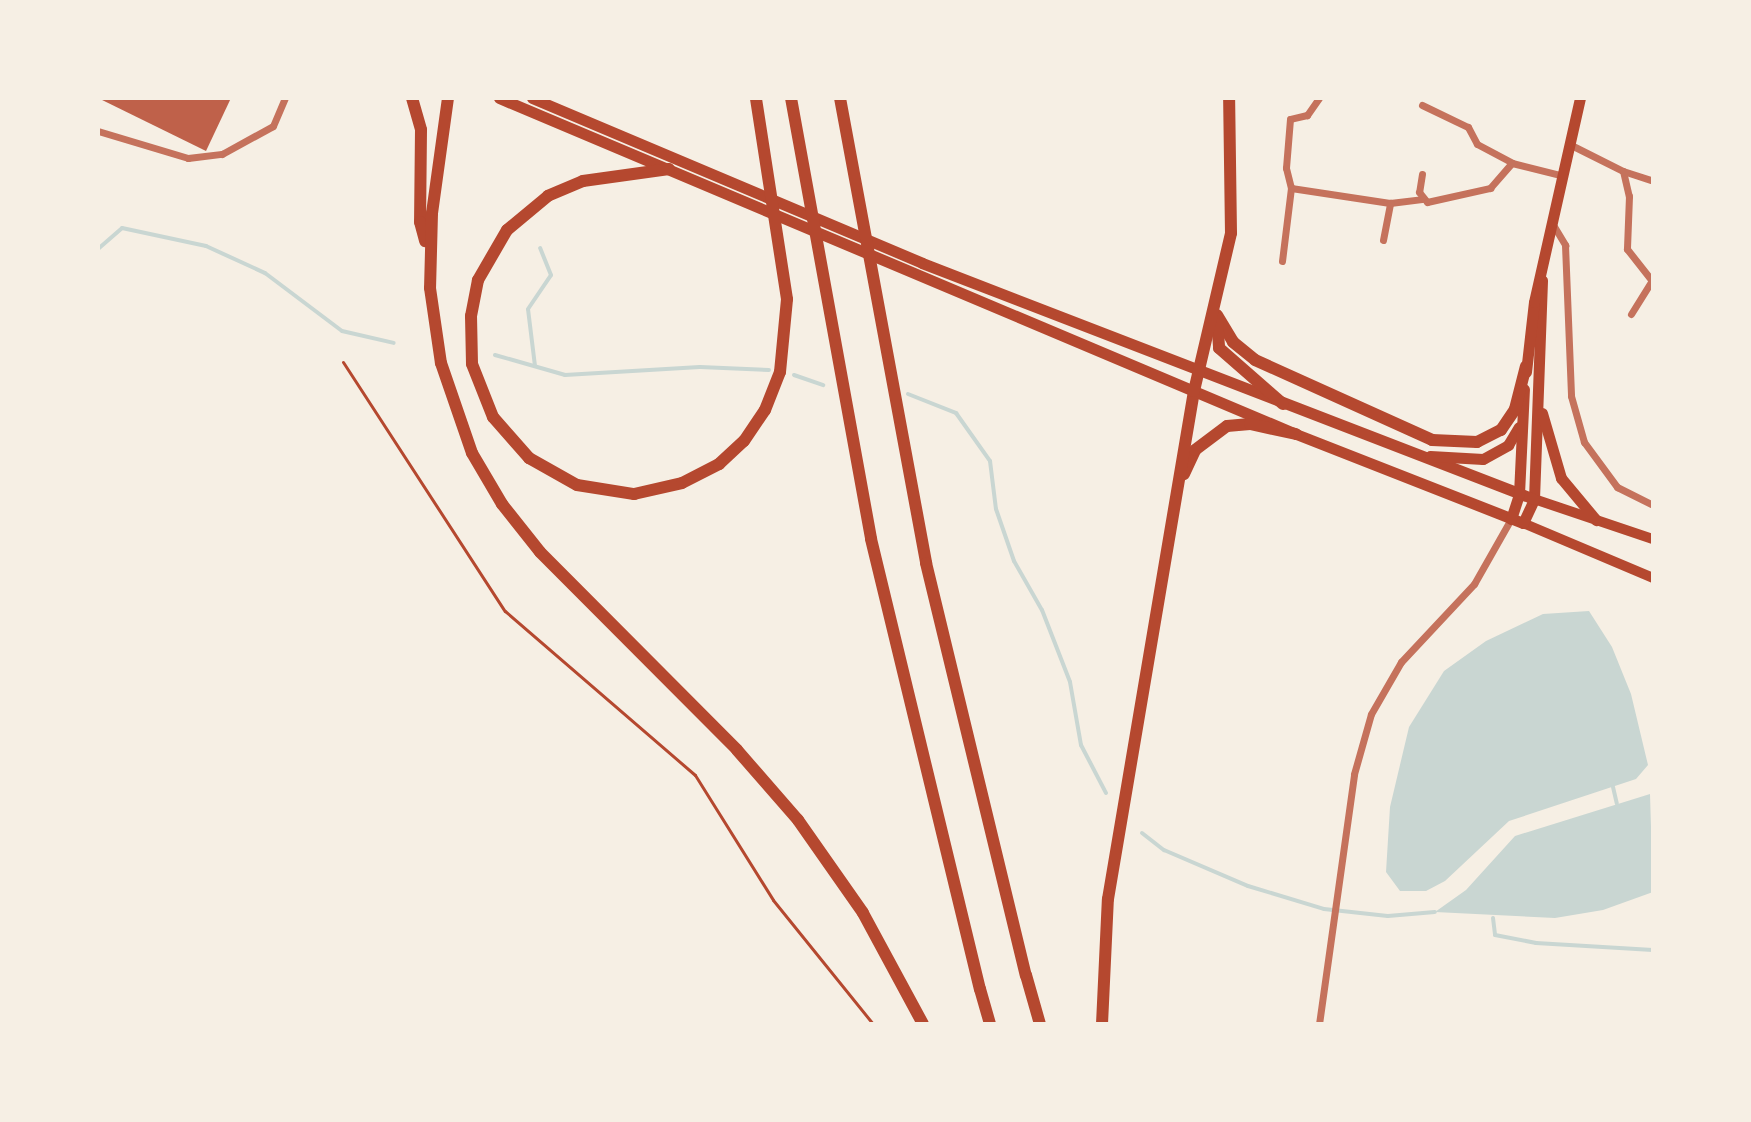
<!DOCTYPE html>
<html>
<head>
<meta charset="utf-8">
<style>
	body { margin:0 }
	#map { position:relative; width:1751px; height:1122px; overflow:hidden; background:#f6efe4; font-family:"Source Sans 3",sans-serif }
	div>[style] { position:absolute }
	.water>* { inset:0; background:#c9d6d2 }
	.stream>* { height:4px; margin:-2px; padding:0 2px; transform-origin:2px; border-radius:2px; background:#c9d6d2 }
	.building>* { inset:0; background:#bf614a }
	.path>* { height:3px; margin:-1.5px; padding:0 1.5px; transform-origin:1.5px; border-radius:1.5px; background:#b5482f }
	.minor>* { height:7px; margin:-3.5px; padding:0 3.5px; transform-origin:3.5px; border-radius:3.5px; background:#c5725c }
	.secondary>* { height:10px; margin:-5px; padding:0 5px; transform-origin:5px; border-radius:5px; background:#b5482f }
	.primary>* { height:11px; margin:-5.5px; padding:0 5.5px; transform-origin:5.5px; border-radius:5.5px; background:#b5482f }
	.trunk>* { height:12px; margin:-6px; padding:0 6px; transform-origin:6px; border-radius:6px; background:#b5482f }
	.motorway>* { height:12px; margin:-6px; padding:0 6px; transform-origin:6px; border-radius:6px; background:#b5482f }
	span { translate:-50% -50%; white-space:nowrap; text-align:center; line-height:1.15; -webkit-text-stroke:8px #f6efe4; paint-order:stroke }
	.frame { position:absolute; inset:0; border:100px solid #f6efe4; pointer-events:none }
</style>
</head>
<body>
<div id="map">
	<div class="water">
		<div style="clip-path:polygon(1589px 611px,1612px 647px,1631px 694px,1648px 765px,1636px 779px,1509px 821px,1445px 881px,1426px 891px,1400px 891px,1386px 872px,1390px 807px,1409px 727px,1444px 671px,1486px 641px,1543px 614px)"></div>
		<div style="clip-path:polygon(1650px 794px,1653px 892px,1603px 910px,1555px 918px,1435px 912px,1466px 890px,1515px 836px)"></div>
	</div>
	<div class="stream">
		<div style="left:98px;top:249px;width:32px;rotate:-41deg"></div>
		<div style="left:122px;top:228px;width:86px;rotate:12.1deg"></div>
		<div style="left:206px;top:246px;width:65px;rotate:24.6deg"></div>
		<div style="left:265px;top:273px;width:96px;rotate:37deg"></div>
		<div style="left:342px;top:331px;width:53px;rotate:13deg"></div>
		<div style="left:495px;top:355px;width:73px;rotate:15.9deg"></div>
		<div style="left:565px;top:375px;width:135px;rotate:-3.4deg"></div>
		<div style="left:700px;top:367px;width:69px;rotate:2.5deg"></div>
		<div style="left:535px;top:366px;width:57px;rotate:-97deg"></div>
		<div style="left:528px;top:309px;width:41px;rotate:-55.9deg"></div>
		<div style="left:551px;top:275px;width:29px;rotate:-112deg"></div>
		<div style="left:794px;top:375px;width:31px;rotate:19deg"></div>
		<div style="left:908px;top:394px;width:52px;rotate:21.6deg"></div>
		<div style="left:956px;top:413px;width:59px;rotate:54.7deg"></div>
		<div style="left:990px;top:461px;width:48px;rotate:82.9deg"></div>
		<div style="left:996px;top:509px;width:55px;rotate:70.9deg"></div>
		<div style="left:1014px;top:561px;width:56px;rotate:60.3deg"></div>
		<div style="left:1042px;top:610px;width:77px;rotate:68.7deg"></div>
		<div style="left:1070px;top:682px;width:64px;rotate:80.1deg"></div>
		<div style="left:1081px;top:745px;width:54px;rotate:62.5deg"></div>
		<div style="left:1613px;top:787px;width:17px;rotate:77deg"></div>
		<div style="left:1142px;top:833px;width:28px;rotate:38deg"></div>
		<div style="left:1164px;top:850px;width:91px;rotate:23.2deg"></div>
		<div style="left:1248px;top:886px;width:79px;rotate:16.8deg"></div>
		<div style="left:1324px;top:909px;width:64px;rotate:6.2deg"></div>
		<div style="left:1388px;top:916px;width:47px;rotate:-4.9deg"></div>
		<div style="left:1493px;top:918px;width:17px;rotate:83deg"></div>
		<div style="left:1495px;top:935px;width:42px;rotate:11deg"></div>
		<div style="left:1536px;top:943px;width:117px;rotate:3.4deg"></div>
	</div>
	<div class="building">
		<div style="clip-path:polygon(98px 98px,231px 98px,206px 151px)"></div>
	</div>
	<div class="path">
		<div style="left:343px;top:362px;width:297px;rotate:57deg"></div>
		<div style="left:505px;top:611px;width:251px;rotate:40.8deg"></div>
		<div style="left:695px;top:775px;width:147px;rotate:58deg"></div>
		<div style="left:773px;top:900px;width:159px;rotate:51.1deg"></div>
	</div>
	<div class="minor">
		<div style="left:1319px;top:98px;width:21px;rotate:125deg"></div>
		<div style="left:1307px;top:115px;width:17px;rotate:167deg"></div>
		<div style="left:1290px;top:119px;width:49px;rotate:94.7deg"></div>
		<div style="left:1286px;top:168px;width:21px;rotate:76deg"></div>
		<div style="left:1291px;top:188px;width:100px;rotate:8.6deg"></div>
		<div style="left:1390px;top:203px;width:32px;rotate:-7deg"></div>
		<div style="left:1422px;top:105px;width:51px;rotate:25.6deg"></div>
		<div style="left:1468px;top:127px;width:19px;rotate:62deg"></div>
		<div style="left:1477px;top:144px;width:40px;rotate:28deg"></div>
		<div style="left:1512px;top:163px;width:49px;rotate:14deg"></div>
		<div style="left:98px;top:131px;width:94px;rotate:16.7deg"></div>
		<div style="left:188px;top:158px;width:34px;rotate:-7deg"></div>
		<div style="left:222px;top:154px;width:58px;rotate:-28.8deg"></div>
		<div style="left:273px;top:126px;width:30px;rotate:-67deg"></div>
		<div style="left:1569px;top:144px;width:60px;rotate:26.6deg"></div>
		<div style="left:1623px;top:171px;width:26px;rotate:77deg"></div>
		<div style="left:1629px;top:196px;width:53px;rotate:92.2deg"></div>
		<div style="left:1627px;top:249px;width:42px;rotate:51.8deg"></div>
		<div style="left:1623px;top:171px;width:32px;rotate:18deg"></div>
		<div style="left:1422px;top:174px;width:18px;rotate:99deg"></div>
		<div style="left:1419px;top:192px;width:13px;rotate:51deg"></div>
		<div style="left:1427px;top:202px;width:65px;rotate:-12.5deg"></div>
		<div style="left:1490px;top:188px;width:33px;rotate:-49deg"></div>
		<div style="left:1552px;top:223px;width:26px;rotate:59deg"></div>
		<div style="left:1565px;top:245px;width:151px;rotate:87.7deg"></div>
		<div style="left:1571px;top:396px;width:48px;rotate:74.2deg"></div>
		<div style="left:1584px;top:442px;width:56px;rotate:53.7deg"></div>
		<div style="left:1617px;top:487px;width:40px;rotate:26.6deg"></div>
		<div style="left:1383px;top:240px;width:38px;rotate:-79deg"></div>
		<div style="left:1282px;top:261px;width:74px;rotate:-83deg"></div>
		<div style="left:1631px;top:314px;width:39px;rotate:-58deg"></div>
		<div style="left:1319px;top:1024px;width:252px;rotate:-82deg"></div>
		<div style="left:1354px;top:774px;width:62px;rotate:-74.2deg"></div>
		<div style="left:1371px;top:714px;width:60px;rotate:-60deg"></div>
		<div style="left:1401px;top:662px;width:107px;rotate:-46.9deg"></div>
		<div style="left:1474px;top:584px;width:75px;rotate:-60.4deg"></div>
	</div>
	<div class="secondary">
		<div style="left:1534px;top:499px;width:126px;rotate:18.6deg"></div>
		<div style="left:1523px;top:523px;width:141px;rotate:22.9deg"></div>
	</div>
	<div class="primary">
		<div style="left:499px;top:98px;width:865px;rotate:22.86deg"></div>
		<div style="left:1296px;top:434px;width:244px;rotate:21.4deg"></div>
		<div style="left:1523px;top:523px;width:26px;rotate:-65deg"></div>
		<div style="left:1534px;top:499px;width:219px;rotate:-87.9deg"></div>
		<div style="left:532px;top:98px;width:423px;rotate:22.9deg"></div>
		<div style="left:922px;top:263px;width:656px;rotate:21.09deg"></div>
		<div style="left:1526px;top:372px;width:70px;rotate:-83.5deg"></div>
		<div style="left:1534px;top:302px;width:209px;rotate:-77.3deg"></div>
		<div style="left:1542px;top:413px;width:68px;rotate:73.7deg"></div>
		<div style="left:1561px;top:478px;width:55px;rotate:50.2deg"></div>
		<div style="left:1430px;top:456px;width:53px;rotate:3.2deg"></div>
		<div style="left:1483px;top:459px;width:29px;rotate:-29deg"></div>
		<div style="left:1508px;top:445px;width:21px;rotate:-59deg"></div>
		<div style="left:1511px;top:519px;width:26px;rotate:-72deg"></div>
		<div style="left:1519px;top:494px;width:105px;rotate:-87.3deg"></div>
	</div>
	<div class="trunk">
		<div style="left:412px;top:98px;width:33px;rotate:74deg"></div>
		<div style="left:421px;top:130px;width:92px;rotate:90.6deg"></div>
		<div style="left:420px;top:222px;width:20px;rotate:75deg"></div>
		<div style="left:448px;top:98px;width:116px;rotate:97.9deg"></div>
		<div style="left:432px;top:213px;width:75px;rotate:91.5deg"></div>
		<div style="left:430px;top:288px;width:76px;rotate:81.7deg"></div>
		<div style="left:441px;top:363px;width:95px;rotate:71deg"></div>
		<div style="left:472px;top:453px;width:59px;rotate:59.5deg"></div>
		<div style="left:502px;top:504px;width:61px;rotate:51.6deg"></div>
		<div style="left:540px;top:552px;width:279px;rotate:45.1deg"></div>
		<div style="left:737px;top:750px;width:93px;rotate:48.9deg"></div>
		<div style="left:798px;top:820px;width:113px;rotate:55deg"></div>
		<div style="left:863px;top:913px;width:126px;rotate:61.6deg"></div>
		<div style="left:1184px;top:474px;width:26px;rotate:-65deg"></div>
		<div style="left:1195px;top:450px;width:40px;rotate:-37deg"></div>
		<div style="left:1227px;top:426px;width:23px;rotate:-5deg"></div>
		<div style="left:1250px;top:424px;width:47px;rotate:12.3deg"></div>
		<div style="left:1026px;top:975px;width:51px;rotate:74.1deg"></div>
		<div style="left:980px;top:989px;width:36px;rotate:74deg"></div>
		<div style="left:1102px;top:1024px;width:125px;rotate:-87.3deg"></div>
		<div style="left:1108px;top:899px;width:515px;rotate:-80.39deg"></div>
	</div>
	<div class="motorway">
		<div style="left:791px;top:98px;width:448px;rotate:79.7deg"></div>
		<div style="left:871px;top:539px;width:463px;rotate:76.4deg"></div>
		<div style="left:840px;top:98px;width:473px;rotate:79.5deg"></div>
		<div style="left:926px;top:563px;width:424px;rotate:76.4deg"></div>
		<div style="left:669px;top:169px;width:87px;rotate:172.1deg"></div>
		<div style="left:583px;top:181px;width:38px;rotate:157deg"></div>
		<div style="left:548px;top:196px;width:53px;rotate:140.3deg"></div>
		<div style="left:507px;top:230px;width:58px;rotate:120.1deg"></div>
		<div style="left:478px;top:280px;width:37px;rotate:101deg"></div>
		<div style="left:471px;top:316px;width:48px;rotate:88.8deg"></div>
		<div style="left:472px;top:364px;width:57px;rotate:68.4deg"></div>
		<div style="left:493px;top:417px;width:55px;rotate:48.7deg"></div>
		<div style="left:529px;top:458px;width:55px;rotate:29.4deg"></div>
		<div style="left:577px;top:485px;width:58px;rotate:9deg"></div>
		<div style="left:634px;top:494px;width:49px;rotate:-12.9deg"></div>
		<div style="left:682px;top:483px;width:42px;rotate:-27.2deg"></div>
		<div style="left:719px;top:464px;width:34px;rotate:-43deg"></div>
		<div style="left:744px;top:441px;width:37px;rotate:-56deg"></div>
		<div style="left:765px;top:410px;width:41px;rotate:-68.5deg"></div>
		<div style="left:780px;top:372px;width:73px;rotate:-84.5deg"></div>
		<div style="left:787px;top:299px;width:203px;rotate:-98.8deg"></div>
		<div style="left:1217px;top:315px;width:31px;rotate:59deg"></div>
		<div style="left:1233px;top:342px;width:28px;rotate:39deg"></div>
		<div style="left:1255px;top:360px;width:194px;rotate:24.3deg"></div>
		<div style="left:1432px;top:440px;width:45px;rotate:2.5deg"></div>
		<div style="left:1477px;top:442px;width:27px;rotate:-27deg"></div>
		<div style="left:1501px;top:430px;width:25px;rotate:-56deg"></div>
		<div style="left:1515px;top:409px;width:44px;rotate:-75.7deg"></div>
		<div style="left:1217px;top:318px;width:30px;rotate:86deg"></div>
		<div style="left:1219px;top:348px;width:85px;rotate:41.2deg"></div>
		<div style="left:1194px;top:391px;width:162px;rotate:-76.8deg"></div>
		<div style="left:1231px;top:233px;width:135px;rotate:-90.8deg"></div>
	</div>
	<div class="frame"></div>
</div>
</body>
</html>
